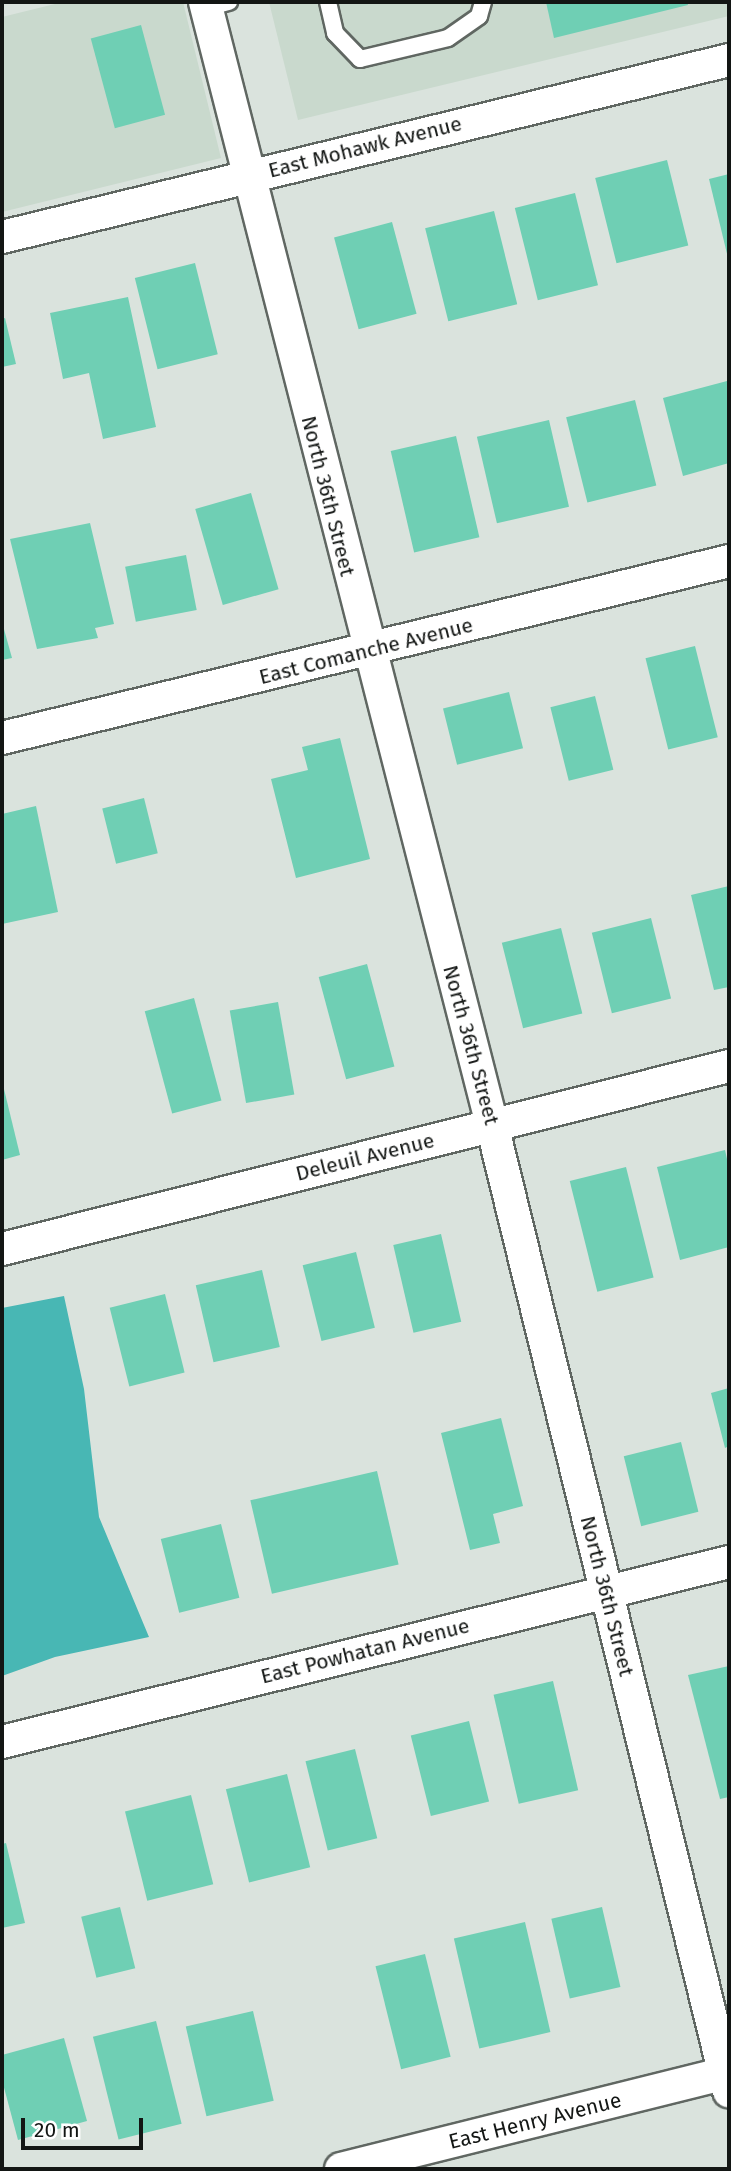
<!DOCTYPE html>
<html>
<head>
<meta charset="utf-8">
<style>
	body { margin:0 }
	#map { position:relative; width:731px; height:2171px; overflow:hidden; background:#dae3dd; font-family:"Fira Sans",sans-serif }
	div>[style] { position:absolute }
	.built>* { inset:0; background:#c9d9cd }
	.water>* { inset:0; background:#48b7b4 }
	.building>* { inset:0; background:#6fcfb4; transform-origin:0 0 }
	.roads { filter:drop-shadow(2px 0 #606762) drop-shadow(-2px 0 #606762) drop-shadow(0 2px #606762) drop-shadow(0 -2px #606762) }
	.service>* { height:16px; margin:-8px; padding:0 8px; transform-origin:8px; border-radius:8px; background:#fff }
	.minor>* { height:32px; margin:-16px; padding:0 16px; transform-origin:16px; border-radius:16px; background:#fff }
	span { translate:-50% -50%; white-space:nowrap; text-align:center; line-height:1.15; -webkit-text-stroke:6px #fff; paint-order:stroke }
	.street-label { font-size:21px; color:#131614 }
	.frame { position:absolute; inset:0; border:4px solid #131614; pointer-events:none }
	.scale { position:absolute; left:21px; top:2118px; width:122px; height:32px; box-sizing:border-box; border:4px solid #131614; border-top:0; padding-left:9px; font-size:21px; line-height:24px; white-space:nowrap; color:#131614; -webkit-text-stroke:5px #fff; paint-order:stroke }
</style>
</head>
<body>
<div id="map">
	<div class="built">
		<div style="clip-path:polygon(63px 2px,183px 2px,221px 158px,2px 212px,2px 17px)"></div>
		<div style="clip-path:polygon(269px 2px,729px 2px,729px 16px,298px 120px)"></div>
	</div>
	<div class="water">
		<div style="clip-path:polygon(64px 1296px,84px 1389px,99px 1517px,149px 1637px,55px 1657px,2px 1676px,2px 1308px)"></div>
	</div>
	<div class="building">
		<div style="clip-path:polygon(546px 2px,687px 2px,688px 5px,554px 38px)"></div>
		<div style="left:141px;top:25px;width:93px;height:52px;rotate:75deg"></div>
		<div style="left:667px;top:160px;width:88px;height:74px;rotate:76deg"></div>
		<div style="clip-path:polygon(729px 174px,729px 258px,728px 258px,709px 179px)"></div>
		<div style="left:575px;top:193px;width:95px;height:62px;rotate:76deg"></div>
		<div style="left:494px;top:211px;width:96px;height:71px;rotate:76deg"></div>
		<div style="left:392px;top:222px;width:95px;height:60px;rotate:75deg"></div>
		<div style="left:195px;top:263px;width:94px;height:62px;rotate:76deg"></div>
		<div style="clip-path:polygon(128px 297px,156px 427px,103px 439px,89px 373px,63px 379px,50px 313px)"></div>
		<div style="clip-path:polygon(5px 318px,16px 364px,2px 367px,2px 319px)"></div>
		<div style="clip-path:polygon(727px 381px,729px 463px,683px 476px,663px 398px)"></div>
		<div style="left:635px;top:400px;width:88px;height:71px;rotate:76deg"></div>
		<div style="left:549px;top:420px;width:89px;height:74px;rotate:77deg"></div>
		<div style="left:456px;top:436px;width:104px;height:67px;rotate:77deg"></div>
		<div style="left:251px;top:493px;width:100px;height:58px;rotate:74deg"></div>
		<div style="clip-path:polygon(90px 523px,114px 624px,95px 628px,98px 638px,37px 649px,10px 539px)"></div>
		<div style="left:186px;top:555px;width:56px;height:62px;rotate:79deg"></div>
		<div style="clip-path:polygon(2px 622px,12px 658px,2px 660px)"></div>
		<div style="left:695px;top:646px;width:94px;height:51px;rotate:76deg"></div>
		<div style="left:509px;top:692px;width:58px;height:68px;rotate:76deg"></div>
		<div style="left:595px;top:696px;width:76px;height:46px;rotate:76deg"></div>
		<div style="clip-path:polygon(340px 738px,370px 859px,296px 878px,271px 779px,308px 770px,302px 747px)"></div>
		<div style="left:144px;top:798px;width:57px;height:43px;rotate:76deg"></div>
		<div style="clip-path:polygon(36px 806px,58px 912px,2px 924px,2px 814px)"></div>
		<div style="clip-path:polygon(729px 886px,729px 987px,714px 990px,691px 895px)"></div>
		<div style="left:651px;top:918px;width:83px;height:61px;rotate:76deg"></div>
		<div style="left:561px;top:928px;width:88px;height:61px;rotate:76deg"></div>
		<div style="left:367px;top:964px;width:106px;height:50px;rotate:75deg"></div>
		<div style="left:194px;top:998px;width:106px;height:51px;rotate:75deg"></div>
		<div style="left:278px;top:1002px;width:94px;height:49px;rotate:80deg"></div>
		<div style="clip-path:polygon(3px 1085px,20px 1155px,2px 1160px,2px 1086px)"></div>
		<div style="clip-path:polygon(725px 1150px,729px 1168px,729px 1247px,680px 1260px,657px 1167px)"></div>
		<div style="left:626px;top:1167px;width:114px;height:58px;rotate:76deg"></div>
		<div style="left:441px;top:1234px;width:90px;height:49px;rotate:77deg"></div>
		<div style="left:356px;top:1252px;width:78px;height:55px;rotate:76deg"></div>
		<div style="left:262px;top:1270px;width:79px;height:68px;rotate:77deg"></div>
		<div style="left:165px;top:1294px;width:81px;height:57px;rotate:76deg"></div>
		<div style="clip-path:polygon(729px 1388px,729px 1446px,725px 1448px,711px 1393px)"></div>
		<div style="clip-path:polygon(501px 1418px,523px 1506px,493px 1514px,500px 1543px,470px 1550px,441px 1433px)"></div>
		<div style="left:681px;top:1442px;width:72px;height:59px;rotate:76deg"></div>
		<div style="left:377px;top:1471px;width:96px;height:130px;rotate:77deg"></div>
		<div style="left:221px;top:1524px;width:76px;height:62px;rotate:76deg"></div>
		<div style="clip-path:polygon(729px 1666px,729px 1797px,720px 1799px,688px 1675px)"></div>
		<div style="left:553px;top:1681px;width:112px;height:61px;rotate:77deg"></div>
		<div style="left:469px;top:1721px;width:83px;height:60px;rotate:76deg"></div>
		<div style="left:355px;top:1749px;width:92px;height:51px;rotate:76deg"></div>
		<div style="left:287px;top:1774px;width:96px;height:63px;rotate:76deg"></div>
		<div style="left:191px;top:1795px;width:92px;height:68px;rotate:76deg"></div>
		<div style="clip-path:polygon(6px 1843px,25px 1923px,2px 1928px,2px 1844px)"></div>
		<div style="left:120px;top:1907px;width:63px;height:40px;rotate:76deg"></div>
		<div style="left:602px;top:1907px;width:82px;height:52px;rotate:77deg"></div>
		<div style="left:525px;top:1922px;width:113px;height:73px;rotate:77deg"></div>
		<div style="left:425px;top:1954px;width:106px;height:51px;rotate:76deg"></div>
		<div style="left:253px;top:2011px;width:92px;height:69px;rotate:77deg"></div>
		<div style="left:156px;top:2021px;width:106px;height:65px;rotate:76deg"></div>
		<div style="clip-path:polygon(64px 2038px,87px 2121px,18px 2140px,2px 2080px,2px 2055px)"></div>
	</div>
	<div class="roads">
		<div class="service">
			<div style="left:328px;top:2px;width:32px;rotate:77deg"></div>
			<div style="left:335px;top:33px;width:36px;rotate:46deg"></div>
			<div style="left:360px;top:59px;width:90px;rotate:-13.4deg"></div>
			<div style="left:448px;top:38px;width:38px;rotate:-35deg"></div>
			<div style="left:479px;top:16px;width:15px;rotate:-74deg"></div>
			<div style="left:206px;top:8px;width:24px;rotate:-15deg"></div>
		</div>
		<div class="minor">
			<div style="left:205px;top:2px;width:1159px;rotate:75.66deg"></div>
			<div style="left:492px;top:1125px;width:995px;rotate:76.22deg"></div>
			<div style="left:2px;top:237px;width:748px;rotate:-13.68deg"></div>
			<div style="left:2px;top:738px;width:748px;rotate:-13.68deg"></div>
			<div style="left:2px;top:1249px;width:750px;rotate:-14.13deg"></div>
			<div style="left:2px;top:1742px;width:749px;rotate:-13.91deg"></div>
			<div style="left:341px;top:2169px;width:400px;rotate:-14deg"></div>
		</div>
	</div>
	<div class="street-label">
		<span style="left:365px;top:147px;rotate:-14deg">East Mohawk Avenue</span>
		<span style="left:328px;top:496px;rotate:76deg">North 36th Street</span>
		<span style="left:366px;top:651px;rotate:-14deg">East Comanche Avenue</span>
		<span style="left:471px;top:1045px;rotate:75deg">North 36th Street</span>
		<span style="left:365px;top:1157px;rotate:-14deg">Deleuil Avenue</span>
		<span style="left:607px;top:1596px;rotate:76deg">North 36th Street</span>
		<span style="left:365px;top:1651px;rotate:-14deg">East Powhatan Avenue</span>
		<span style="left:535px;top:2121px;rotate:-14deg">East Henry Avenue</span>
	</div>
	<div class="frame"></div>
	<div class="scale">20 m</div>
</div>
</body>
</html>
